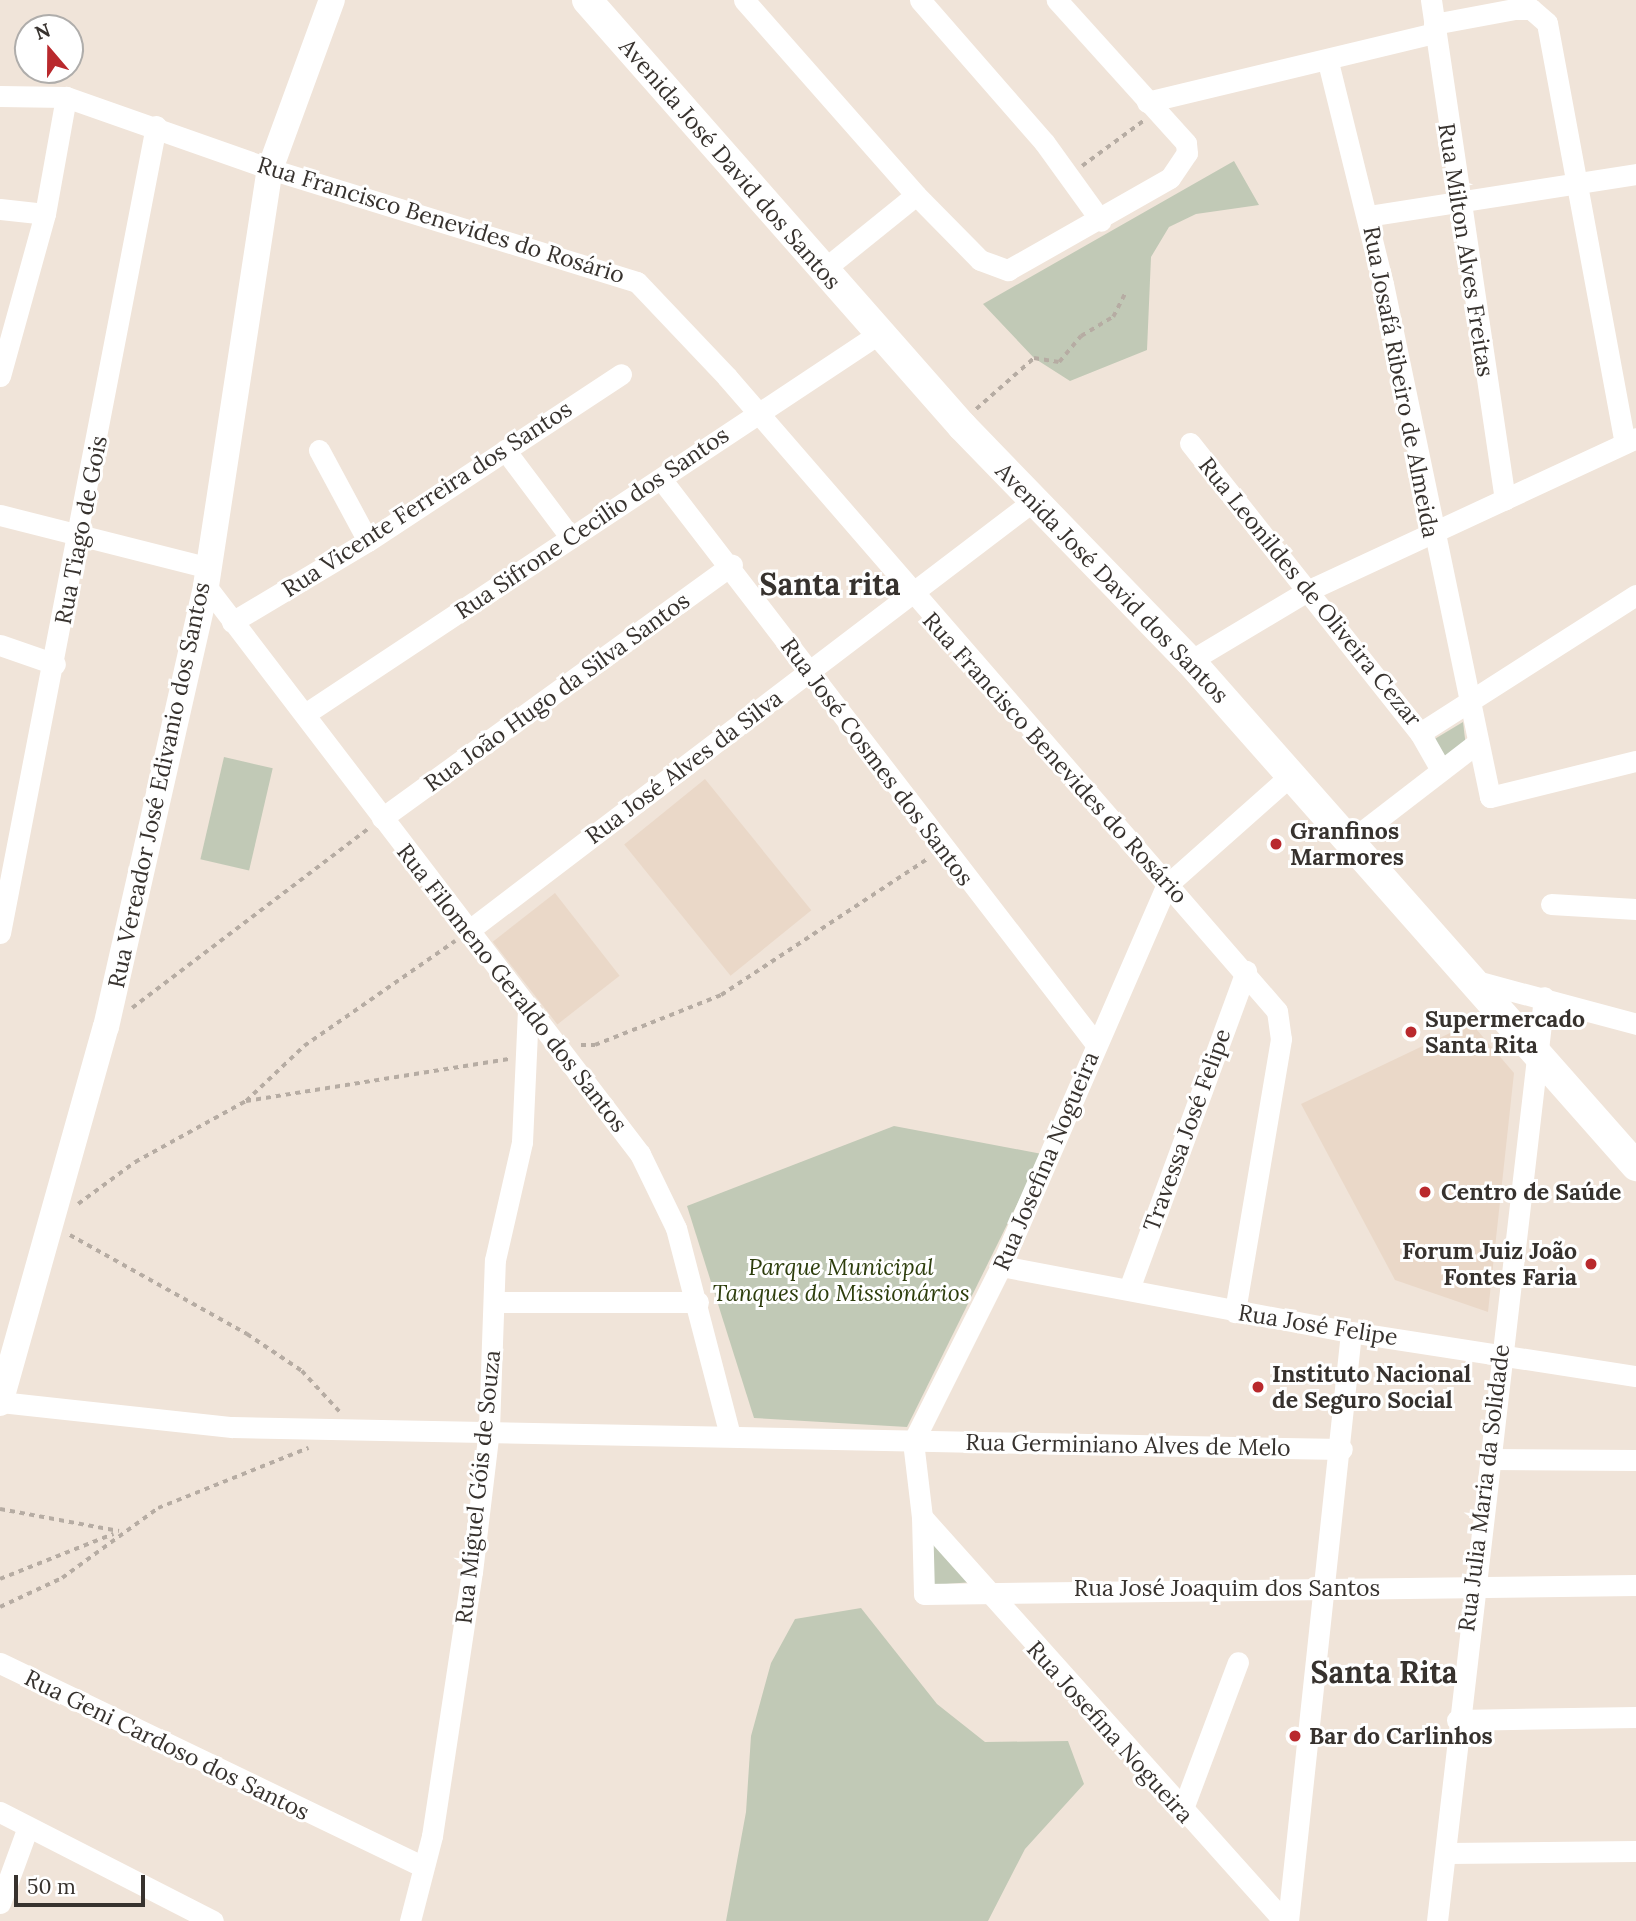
<!DOCTYPE html>
<html>
<head>
<meta charset="utf-8">
<style>
	body { margin:0 }
	#map { position:relative; width:1636px; height:1921px; overflow:hidden; background:#f0e4d9; font-family:Lora,serif }
	div>[style] { position:absolute }
	.built>* { inset:0; background:#ead8c8; transform-origin:0 0 }
	.green>* { inset:0; background:#c1c9b6; transform-origin:0 0 }
	.path>* { height:3.5px; margin-top:-1.75px; transform-origin:0; background:repeating-linear-gradient(90deg,#b6aca3 0 5px,transparent 0 10px) }
	.minor>* { height:21px; margin:-10.5px; padding:0 10.5px; transform-origin:10.5px; border-radius:10.5px; background:#fff }
	.tertiary>* { height:26px; margin:-13px; padding:0 13px; transform-origin:13px; border-radius:13px; background:#fff }
	.secondary>* { height:30px; margin:-15px; padding:0 15px; transform-origin:15px; border-radius:15px; background:#fff }
	.dots>* { width:19px; height:19px; translate:-50% -50%; box-sizing:border-box; border:4px solid #fff; border-radius:50% }
	span { translate:-50% -50%; white-space:nowrap; text-align:center; line-height:1.15; -webkit-text-stroke:6px #fff; paint-order:stroke }
	.street-label { font-size:23px; color:#37322e }
	.poi-label { font-size:23px; color:#37322e; font-weight:700 }
	.left { translate:0 -50%; text-align:left }
	.right { translate:-100% -50%; text-align:right }
	.park-label { font-size:23px; color:#2d3d0c; font-style:italic }
	.district-label { font-size:30px; color:#37322e; font-weight:700 }
	.north { position:absolute; left:14px; top:14px; width:70px; height:70px; box-sizing:border-box; background:#fff; border:2px solid #afadab; border-radius:50%; rotate:340deg; font-size:19px; font-weight:700; line-height:28px; text-align:center; color:#37322e }
	.north::after { content:''; display:block; margin:auto; width:24px; height:32px; background:#b9292d; clip-path:polygon(50% 0,100% 100%,50% 72%,0 100%) }
	.scale { position:absolute; left:14px; top:1875px; width:131px; height:32px; box-sizing:border-box; border:4px solid #37322e; border-top:0; padding-left:9px; font-size:21px; line-height:24px; white-space:nowrap; color:#37322e; -webkit-text-stroke:5px #fff; paint-order:stroke }
</style>
</head>
<body>
<div id="map">
	<div class="built">
		<div style="left:705px;top:779px;width:169px;height:104px;rotate:51deg"></div>
		<div style="left:555px;top:893px;width:105px;height:79px;rotate:52deg"></div>
		<div style="clip-path:polygon(1471px 1023px,1514px 1073px,1488px 1312px,1395px 1280px,1301px 1104px)"></div>
	</div>
	<div class="green">
		<div style="clip-path:polygon(1234px 161px,1259px 205px,1196px 214px,1169px 227px,1151px 257px,1147px 350px,1070px 381px,1034px 358px,983px 304px)"></div>
		<div style="clip-path:polygon(1463px 722px,1466px 747px,1446px 762px,1433px 740px)"></div>
		<div style="left:224px;top:757px;width:50px;height:105px;rotate:13deg"></div>
		<div style="clip-path:polygon(894px 1126px,1042px 1154px,907px 1427px,754px 1418px,687px 1206px)"></div>
		<div style="clip-path:polygon(932px 1539px,973px 1582px,933px 1585px)"></div>
		<div style="clip-path:polygon(861px 1608px,937px 1704px,985px 1742px,1068px 1741px,1084px 1784px,1025px 1849px,988px 1921px,726px 1921px,746px 1812px,751px 1736px,771px 1663px,795px 1619px)"></div>
	</div>
	<div class="path">
		<div style="left:1082px;top:166px;width:76px;rotate:-36.4deg"></div>
		<div style="left:976px;top:409px;width:77px;rotate:-41.3deg"></div>
		<div style="left:1034px;top:358px;width:25px;rotate:9deg"></div>
		<div style="left:1059px;top:362px;width:34px;rotate:-50deg"></div>
		<div style="left:1081px;top:336px;width:37px;rotate:-31deg"></div>
		<div style="left:1113px;top:317px;width:29px;rotate:-63deg"></div>
		<div style="left:132px;top:1008px;width:298px;rotate:-37.2deg"></div>
		<div style="left:581px;top:1045px;width:14px"></div>
		<div style="left:595px;top:1045px;width:136px;rotate:-21.6deg"></div>
		<div style="left:721px;top:995px;width:249px;rotate:-33.4deg"></div>
		<div style="left:246px;top:1101px;width:266px;rotate:-9.1deg"></div>
		<div style="left:78px;top:1204px;width:71px;rotate:-36.4deg"></div>
		<div style="left:135px;top:1162px;width:127px;rotate:-28.8deg"></div>
		<div style="left:246px;top:1101px;width:80px;rotate:-43.5deg"></div>
		<div style="left:304px;top:1046px;width:184px;rotate:-34.8deg"></div>
		<div style="left:70px;top:1235px;width:203px;rotate:29.2deg"></div>
		<div style="left:247px;top:1334px;width:66px;rotate:33.9deg"></div>
		<div style="left:302px;top:1371px;width:56px;rotate:47.2deg"></div>
		<div style="left:0;top:1509px;width:121px;rotate:10.5deg"></div>
		<div style="left:0;top:1579px;width:122px;rotate:-21.7deg"></div>
		<div style="left:0;top:1607px;width:68px;rotate:-25.1deg"></div>
		<div style="left:62px;top:1578px;width:119px;rotate:-36.1deg"></div>
		<div style="left:158px;top:1508px;width:162px;rotate:-21.8deg"></div>
	</div>
	<div class="minor">
		<div style="left:744px;top:0;width:260px;rotate:48.6deg"></div>
		<div style="left:916px;top:195px;width:91px;rotate:45.4deg"></div>
		<div style="left:980px;top:260px;width:30px;rotate:20deg"></div>
		<div style="left:1008px;top:270px;width:186px;rotate:-29.6deg"></div>
		<div style="left:1170px;top:178px;width:30px;rotate:-56deg"></div>
		<div style="left:1187px;top:153px;width:10px;rotate:-96deg"></div>
		<div style="left:1186px;top:143px;width:193px;rotate:-132.1deg"></div>
		<div style="left:920px;top:0;width:189px;rotate:48.9deg"></div>
		<div style="left:1044px;top:142px;width:97px;rotate:54.2deg"></div>
		<div style="left:1431px;top:0;width:505px;rotate:81.58deg"></div>
		<div style="left:1434px;top:24px;width:81px;rotate:-10.6deg"></div>
		<div style="left:1514px;top:9px;width:17px"></div>
		<div style="left:1531px;top:9px;width:21px;rotate:41deg"></div>
		<div style="left:1547px;top:23px;width:427px;rotate:79.5deg"></div>
		<div style="left:1328px;top:62px;width:229px;rotate:76.1deg"></div>
		<div style="left:1383px;top:284px;width:524px;rotate:78.22deg"></div>
		<div style="left:1490px;top:797px;width:150px;rotate:-13.9deg"></div>
		<div style="left:0;top:96px;width:66px;rotate:0.9deg"></div>
		<div style="left:66px;top:97px;width:216px;rotate:19.4deg"></div>
		<div style="left:270px;top:169px;width:384px;rotate:17.1deg"></div>
		<div style="left:637px;top:282px;width:131px;rotate:46.5deg"></div>
		<div style="left:727px;top:377px;width:839px;rotate:49.06deg"></div>
		<div style="left:1277px;top:1011px;width:28px;rotate:82deg"></div>
		<div style="left:1281px;top:1039px;width:277px;rotate:99.6deg"></div>
		<div style="left:1147px;top:102px;width:296px;rotate:-13.5deg"></div>
		<div style="left:0;top:209px;width:45px;rotate:6.3deg"></div>
		<div style="left:1368px;top:216px;width:271px;rotate:-8.9deg"></div>
		<div style="left:823px;top:270px;width:119px;rotate:-38.9deg"></div>
		<div style="left:0;top:376px;width:168px;rotate:-74.5deg"></div>
		<div style="left:45px;top:214px;width:119px;rotate:-79.8deg"></div>
		<div style="left:1190px;top:443px;width:370px;rotate:51.6deg"></div>
		<div style="left:1420px;top:733px;width:43px;rotate:60.4deg"></div>
		<div style="left:319px;top:450px;width:103px;rotate:61.7deg"></div>
		<div style="left:505px;top:450px;width:110px;rotate:53.1deg"></div>
		<div style="left:661px;top:479px;width:713px;rotate:52.41deg"></div>
		<div style="left:0;top:515px;width:211px;rotate:14.2deg"></div>
		<div style="left:206px;top:586px;width:715px;rotate:52.62deg"></div>
		<div style="left:640px;top:1154px;width:82px;rotate:64.1deg"></div>
		<div style="left:676px;top:1228px;width:214px;rotate:75.4deg"></div>
		<div style="left:232px;top:622px;width:158px;rotate:-30.8deg"></div>
		<div style="left:368px;top:541px;width:303px;rotate:-33.4deg"></div>
		<div style="left:0;top:645px;width:58px;rotate:19.1deg"></div>
		<div style="left:1190px;top:661px;width:136px;rotate:-30.9deg"></div>
		<div style="left:1307px;top:591px;width:363px;rotate:-24.9deg"></div>
		<div style="left:305px;top:714px;width:690px;rotate:-33.53deg"></div>
		<div style="left:1420px;top:733px;width:256px;rotate:-32.6deg"></div>
		<div style="left:382px;top:818px;width:432px;rotate:-35.9deg"></div>
		<div style="left:1346px;top:844px;width:164px;rotate:-37.6deg"></div>
		<div style="left:1551px;top:904px;width:85px;rotate:3.4deg"></div>
		<div style="left:468px;top:931px;width:710px;rotate:-37.27deg"></div>
		<div style="left:0;top:933px;width:822px;rotate:-79.06deg"></div>
		<div style="left:1476px;top:981px;width:166px;rotate:15deg"></div>
		<div style="left:1001px;top:1266px;width:356px;rotate:10.7deg"></div>
		<div style="left:1351px;top:1332px;width:288px;rotate:8.8deg"></div>
		<div style="left:1129px;top:1289px;width:339px;rotate:-69.8deg"></div>
		<div style="left:495px;top:1302px;width:203px"></div>
		<div style="left:0;top:1402px;width:233px;rotate:6.2deg"></div>
		<div style="left:232px;top:1427px;width:1110px;rotate:1.14deg"></div>
		<div style="left:1490px;top:1459px;width:146px;rotate:0.4deg"></div>
		<div style="left:922px;top:1517px;width:77px;rotate:88.5deg"></div>
		<div style="left:924px;top:1594px;width:712px;rotate:-0.72deg"></div>
		<div style="left:0;top:1663px;width:468px;rotate:25.7deg"></div>
		<div style="left:1457px;top:1720px;width:179px;rotate:-1deg"></div>
		<div style="left:1182px;top:1811px;width:159px;rotate:-69.4deg"></div>
		<div style="left:0;top:1812px;width:239px;rotate:27.1deg"></div>
		<div style="left:1447px;top:1853px;width:189px;rotate:-0.6deg"></div>
		<div style="left:0;top:1903px;width:81px;rotate:-69.8deg"></div>
		<div style="left:410px;top:1921px;width:88px;rotate:-75.5deg"></div>
		<div style="left:432px;top:1836px;width:267px;rotate:-81.4deg"></div>
		<div style="left:472px;top:1572px;width:144px;rotate:-83.2deg"></div>
		<div style="left:489px;top:1429px;width:169px;rotate:-88deg"></div>
		<div style="left:495px;top:1260px;width:121px;rotate:-77.1deg"></div>
		<div style="left:522px;top:1142px;width:132px;rotate:-87.4deg"></div>
		<div style="left:1284px;top:1921px;width:542px;rotate:-131.86deg"></div>
		<div style="left:922px;top:1517px;width:76px;rotate:-96.8deg"></div>
		<div style="left:913px;top:1442px;width:197px;rotate:-63.4deg"></div>
		<div style="left:1001px;top:1266px;width:416px;rotate:-66.5deg"></div>
		<div style="left:1167px;top:885px;width:166px;rotate:-41.6deg"></div>
		<div style="left:1288px;top:1921px;width:592px;rotate:-83.89deg"></div>
		<div style="left:1437px;top:1921px;width:930px;rotate:-83.39deg"></div>
	</div>
	<div class="tertiary">
		<div style="left:0;top:1403px;width:391px;rotate:-74.3deg"></div>
		<div style="left:106px;top:1027px;width:452px;rotate:-77.2deg"></div>
		<div style="left:206px;top:586px;width:422px;rotate:-81.3deg"></div>
		<div style="left:270px;top:169px;width:180px;rotate:-69.9deg"></div>
	</div>
	<div class="secondary">
		<div style="left:587px;top:0;width:568px;rotate:48.64deg"></div>
		<div style="left:962px;top:426px;width:327px;rotate:45.9deg"></div>
		<div style="left:1190px;top:661px;width:674px;rotate:48.55deg"></div>
	</div>
	<div class="dots">
		<div style="left:1276px;top:844px;background:#b9292d"></div>
		<div style="left:1411px;top:1032px;background:#b9292d"></div>
		<div style="left:1425px;top:1192px;background:#b9292d"></div>
		<div style="left:1591px;top:1264px;background:#b9292d"></div>
		<div style="left:1258px;top:1387px;background:#b9292d"></div>
		<div style="left:1295px;top:1736px;background:#b9292d"></div>
	</div>
	<div class="street-label">
		<span style="left:730px;top:164px;rotate:49deg">Avenida José David dos Santos</span>
		<span style="left:441px;top:220px;rotate:17deg">Rua Francisco Benevides do Rosário</span>
		<span style="left:1466px;top:250px;rotate:81deg">Rua Milton Alves Freitas</span>
		<span style="left:1401px;top:382px;rotate:79deg">Rua Josafá Ribeiro de Almeida</span>
		<span style="left:427px;top:499px;rotate:-33deg">Rua Vicente Ferreira dos Santos</span>
		<span style="left:592px;top:523px;rotate:-34deg">Rua Sifrone Cecilio dos Santos</span>
		<span style="left:81px;top:530px;rotate:-79deg">Rua Tiago de Gois</span>
		<span style="left:1112px;top:583px;rotate:46deg">Avenida José David dos Santos</span>
		<span style="left:1310px;top:592px;rotate:51deg">Rua Leonildes de Oliveira Cezar</span>
		<span style="left:557px;top:692px;rotate:-36deg">Rua João Hugo da Silva Santos</span>
		<span style="left:1055px;top:758px;rotate:48deg">Rua Francisco Benevides do Rosário</span>
		<span style="left:877px;top:762px;rotate:53deg">Rua José Cosmes dos Santos</span>
		<span style="left:684px;top:767px;rotate:-37deg">Rua José Alves da Silva</span>
		<span style="left:159px;top:785px;rotate:-78deg">Rua Vereador José Edivanio dos Santos</span>
		<span style="left:512px;top:988px;rotate:52deg">Rua Filomeno Geraldo dos Santos</span>
		<span style="left:1187px;top:1130px;rotate:-70deg">Travessa José Felipe</span>
		<span style="left:1046px;top:1161px;rotate:-67deg">Rua Josefina Nogueira</span>
		<span style="left:1318px;top:1325px;rotate:9deg">Rua José Felipe</span>
		<span style="left:1128px;top:1445px;rotate:1deg">Rua Germiniano Alves de Melo</span>
		<span style="left:478px;top:1487px;rotate:-84deg">Rua Miguel Góis de Souza</span>
		<span style="left:1484px;top:1488px;rotate:-83deg">Rua Julia Maria da Solidade</span>
		<span style="left:1227px;top:1588px">Rua José Joaquim dos Santos</span>
		<span style="left:1110px;top:1732px;rotate:48deg">Rua Josefina Nogueira</span>
		<span style="left:167px;top:1745px;rotate:26deg">Rua Geni Cardoso dos Santos</span>
	</div>
	<div class="poi-label">
		<span class="left" style="left:1290px;top:844px">Granfinos<br>Marmores</span>
		<span class="left" style="left:1425px;top:1032px">Supermercado<br>Santa Rita</span>
		<span class="left" style="left:1441px;top:1192px">Centro de Saúde</span>
		<span class="right" style="left:1577px;top:1264px">Forum Juiz João<br>Fontes Faria</span>
		<span class="left" style="left:1272px;top:1387px">Instituto Nacional<br>de Seguro Social</span>
		<span class="left" style="left:1309px;top:1736px">Bar do Carlinhos</span>
	</div>
	<div class="park-label">
		<span style="left:841px;top:1280px">Parque Municipal<br>Tanques do Missionários</span>
	</div>
	<div class="district-label">
		<span style="left:830px;top:584px">Santa rita</span>
		<span style="left:1384px;top:1672px">Santa Rita</span>
	</div>
	<div class="north">N</div>
	<div class="scale">50 m</div>
</div>
</body>
</html>
